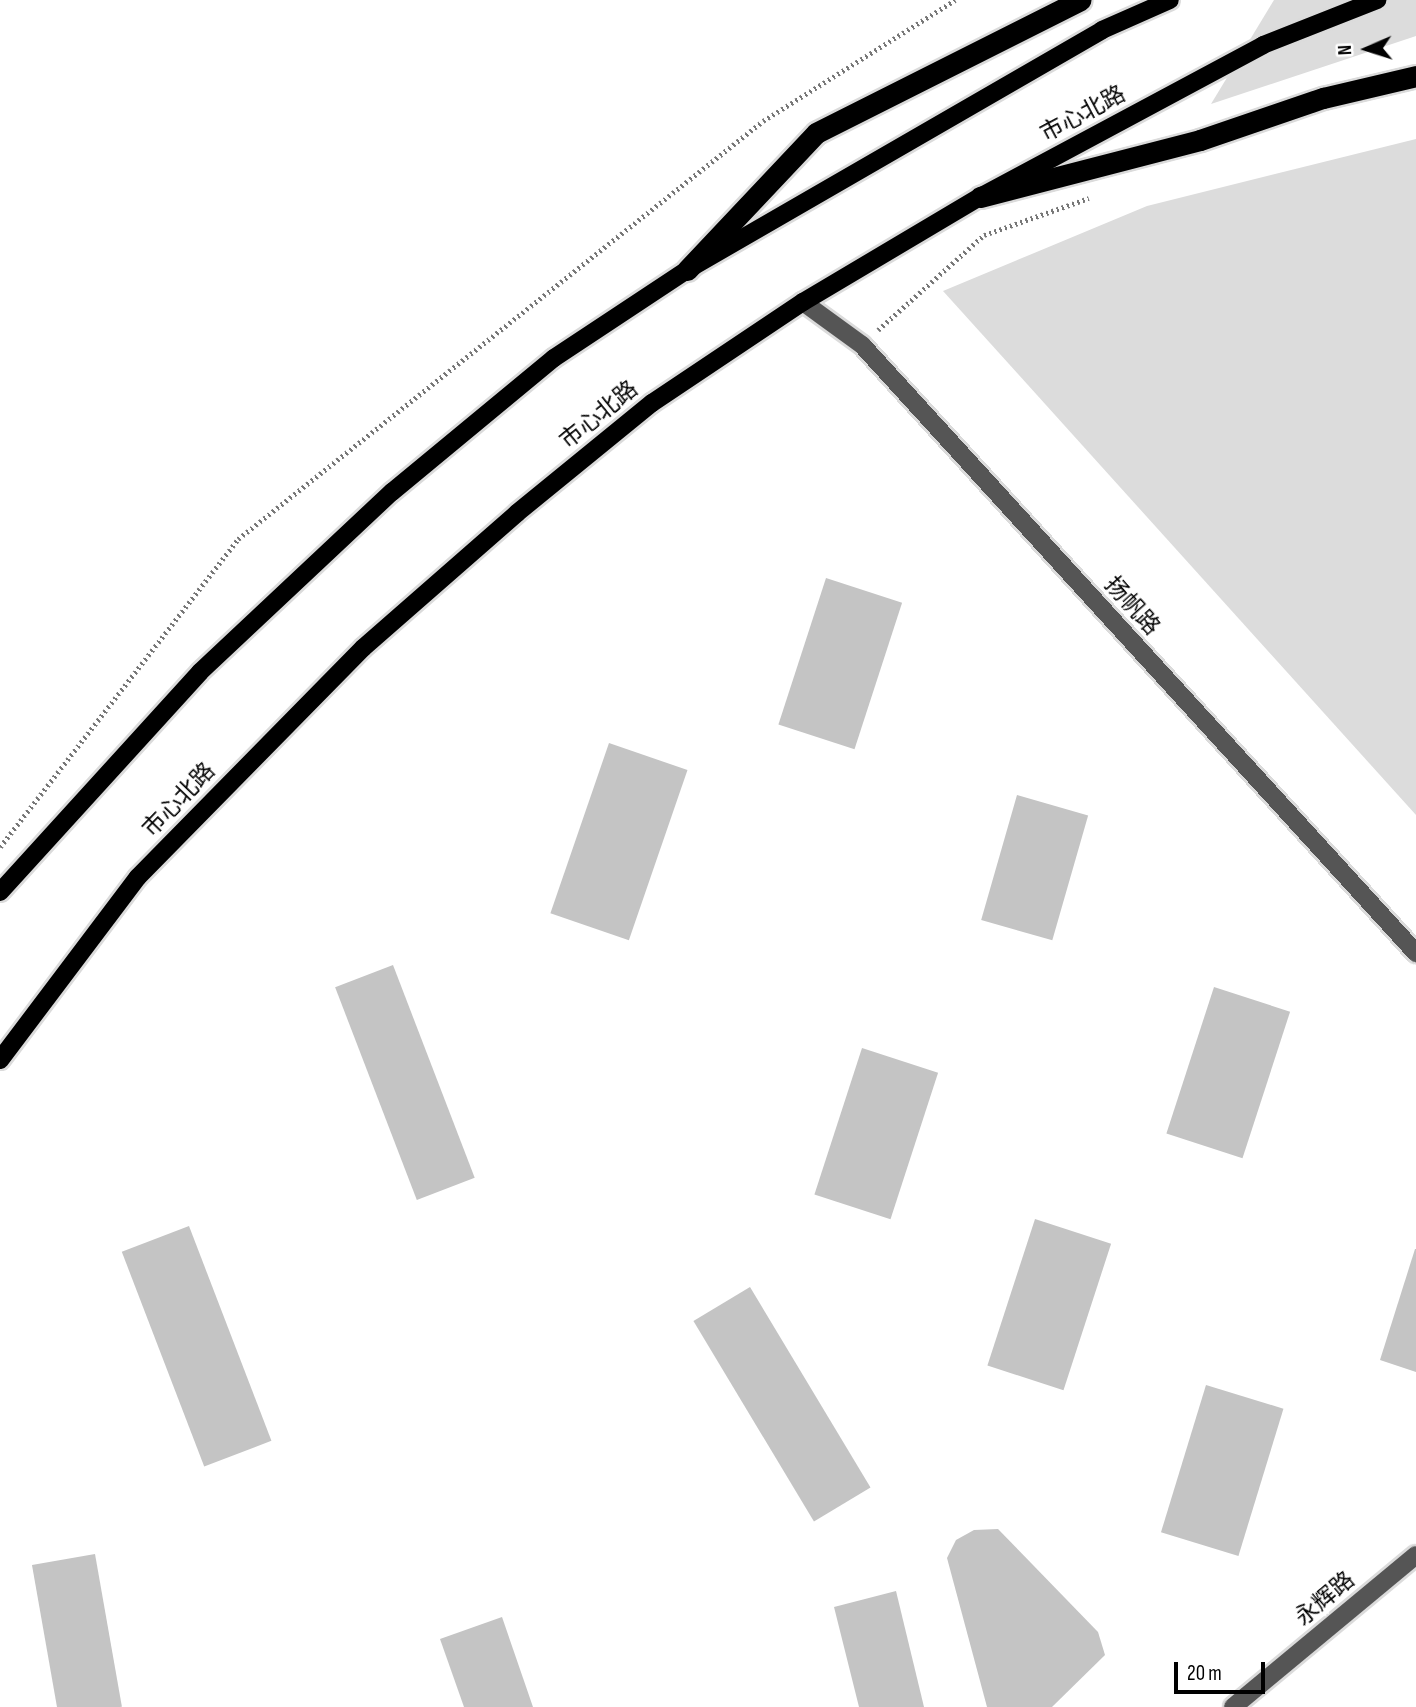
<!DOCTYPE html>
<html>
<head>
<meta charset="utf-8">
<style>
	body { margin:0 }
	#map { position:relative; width:1416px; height:1707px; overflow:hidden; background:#fff; font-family:"Sofia Sans Condensed","Noto Sans SC",sans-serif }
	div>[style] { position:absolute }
	.green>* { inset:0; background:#dcdcdc }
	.building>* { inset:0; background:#c4c4c4; transform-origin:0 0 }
	.path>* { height:4.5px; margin-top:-2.25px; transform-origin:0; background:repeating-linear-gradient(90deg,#777 0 2px,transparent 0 5.5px) }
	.roads { filter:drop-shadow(2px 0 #dbdbdb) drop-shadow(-2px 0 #dbdbdb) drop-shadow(0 2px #dbdbdb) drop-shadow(0 -2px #dbdbdb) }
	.minor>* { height:18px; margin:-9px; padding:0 9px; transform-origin:9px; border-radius:9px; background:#555 }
	.major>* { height:18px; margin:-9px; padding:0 9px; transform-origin:9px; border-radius:9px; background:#000 }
	.highway>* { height:21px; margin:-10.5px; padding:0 10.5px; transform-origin:10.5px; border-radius:10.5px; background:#000 }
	span { translate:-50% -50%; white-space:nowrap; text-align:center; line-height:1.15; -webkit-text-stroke:6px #fff; paint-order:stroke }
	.street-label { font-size:23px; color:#000 }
	.north { position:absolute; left:1332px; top:14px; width:70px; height:70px; -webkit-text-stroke:5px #fff; paint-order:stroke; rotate:267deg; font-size:19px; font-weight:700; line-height:28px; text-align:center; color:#000 }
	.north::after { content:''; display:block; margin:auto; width:24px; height:32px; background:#000; clip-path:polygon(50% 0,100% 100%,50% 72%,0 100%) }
	.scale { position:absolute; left:1174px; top:1662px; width:91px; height:32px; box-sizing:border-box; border:4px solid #000; border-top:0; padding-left:9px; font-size:21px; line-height:24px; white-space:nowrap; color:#000; -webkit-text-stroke:5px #fff; paint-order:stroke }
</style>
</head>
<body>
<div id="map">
	<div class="green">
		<div style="clip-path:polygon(1274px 0,1416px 0,1416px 36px,1211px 104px)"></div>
		<div style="clip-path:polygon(1416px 139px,1416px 815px,943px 291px,1147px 206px)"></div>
	</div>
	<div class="building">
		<div style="left:826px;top:578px;width:80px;height:154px;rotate:18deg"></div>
		<div style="left:609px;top:743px;width:83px;height:180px;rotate:19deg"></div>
		<div style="left:1017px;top:795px;width:74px;height:130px;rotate:16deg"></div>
		<div style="left:393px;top:965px;width:228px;height:62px;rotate:69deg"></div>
		<div style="left:1214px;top:987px;width:80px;height:154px;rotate:18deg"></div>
		<div style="left:862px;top:1048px;width:80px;height:154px;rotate:18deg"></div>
		<div style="left:1035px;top:1219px;width:80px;height:154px;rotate:18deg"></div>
		<div style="left:189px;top:1226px;width:230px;height:72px;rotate:69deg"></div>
		<div style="clip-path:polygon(1415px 1249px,1416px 1249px,1416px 1372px,1380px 1360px)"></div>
		<div style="left:750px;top:1287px;width:234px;height:66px;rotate:59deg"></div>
		<div style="left:1206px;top:1385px;width:81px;height:154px;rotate:17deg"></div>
		<div style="clip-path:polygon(998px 1529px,1098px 1632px,1105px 1655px,1052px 1707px,987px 1707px,947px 1558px,956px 1540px,974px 1530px)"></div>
		<div style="left:95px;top:1554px;width:155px;height:64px;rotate:80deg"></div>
		<div style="clip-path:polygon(896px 1591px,924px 1707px,859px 1707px,834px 1607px)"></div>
		<div style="clip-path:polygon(502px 1617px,533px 1707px,464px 1707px,440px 1639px)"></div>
	</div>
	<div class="path">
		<div style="left:878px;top:330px;width:142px;rotate:-41.9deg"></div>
		<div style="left:984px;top:235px;width:111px;rotate:-19.4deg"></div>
		<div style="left:0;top:847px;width:389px;rotate:-52.3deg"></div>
		<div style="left:238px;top:539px;width:671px;rotate:-38.53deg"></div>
		<div style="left:763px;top:121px;width:227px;rotate:-32.2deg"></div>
	</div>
	<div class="roads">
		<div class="minor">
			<div style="left:803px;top:302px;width:73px;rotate:36.1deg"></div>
			<div style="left:862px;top:345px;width:823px;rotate:47.66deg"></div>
			<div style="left:1233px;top:1707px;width:238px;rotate:-39.7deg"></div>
		</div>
		<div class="major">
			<div style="left:0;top:892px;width:297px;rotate:-47.7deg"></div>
			<div style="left:200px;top:672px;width:263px;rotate:-43.2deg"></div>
			<div style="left:392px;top:492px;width:210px;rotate:-39.6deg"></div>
			<div style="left:554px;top:358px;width:159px;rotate:-33.5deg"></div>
			<div style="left:687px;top:270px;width:479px;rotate:-30deg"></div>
			<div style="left:1102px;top:30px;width:74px;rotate:-23.8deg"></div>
			<div style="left:0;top:1060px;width:229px;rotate:-53deg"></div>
			<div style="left:138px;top:877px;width:321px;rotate:-45.5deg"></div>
			<div style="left:363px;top:648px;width:205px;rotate:-41.2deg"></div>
			<div style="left:517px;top:513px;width:174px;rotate:-39.2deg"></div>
			<div style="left:652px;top:403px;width:182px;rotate:-33.8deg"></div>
			<div style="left:803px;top:302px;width:206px;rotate:-30.7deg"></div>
			<div style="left:980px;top:197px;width:321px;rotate:-28.2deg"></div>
			<div style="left:1263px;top:45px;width:123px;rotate:-21.5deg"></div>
		</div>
		<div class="highway">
			<div style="left:980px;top:197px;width:227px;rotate:-14.5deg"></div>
			<div style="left:1200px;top:140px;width:130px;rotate:-18.9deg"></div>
			<div style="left:1323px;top:98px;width:96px;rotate:-13.3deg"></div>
			<div style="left:687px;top:270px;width:188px;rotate:-46.7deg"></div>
			<div style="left:816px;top:133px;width:296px;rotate:-26.7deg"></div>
		</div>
	</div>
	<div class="street-label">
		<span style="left:1083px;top:114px;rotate:-28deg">市心北路</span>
		<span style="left:599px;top:415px;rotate:-39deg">市心北路</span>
		<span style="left:1132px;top:606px;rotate:48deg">扬帆路</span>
		<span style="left:179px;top:800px;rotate:-46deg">市心北路</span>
		<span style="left:1325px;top:1599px;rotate:-40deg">永辉路</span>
	</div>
	<div class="north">N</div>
	<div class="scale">20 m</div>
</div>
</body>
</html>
